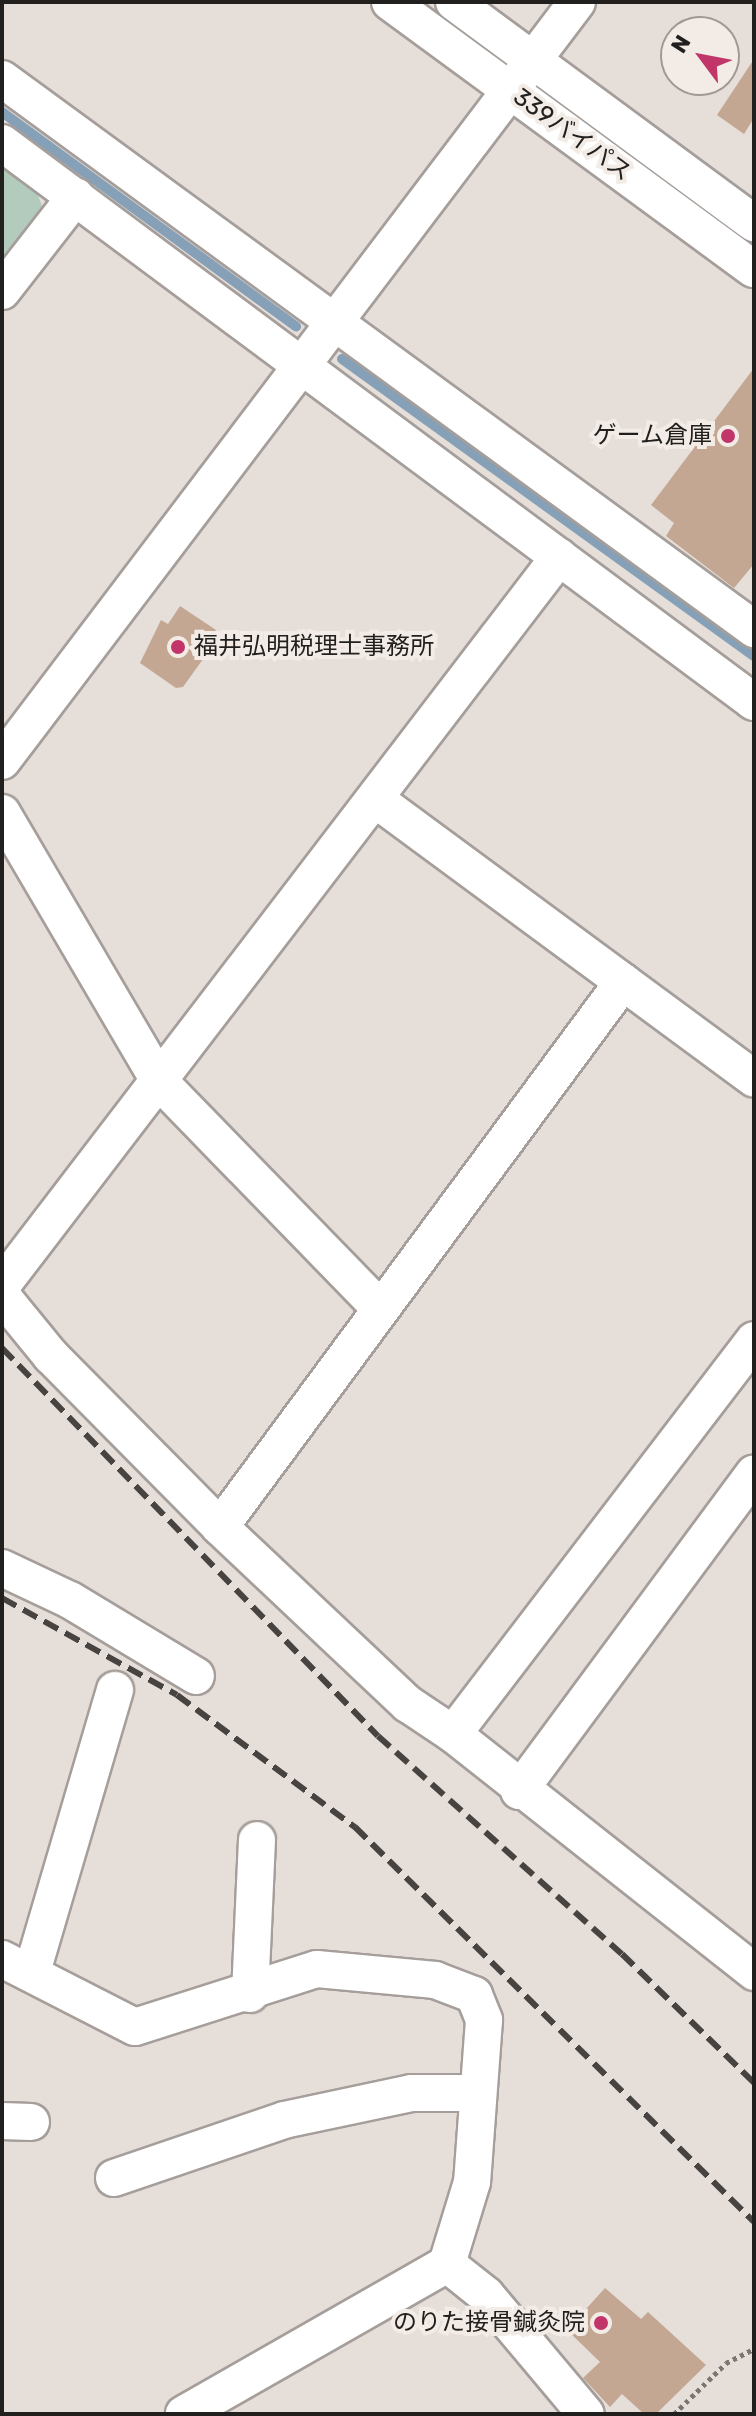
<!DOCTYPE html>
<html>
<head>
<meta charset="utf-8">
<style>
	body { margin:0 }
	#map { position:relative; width:756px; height:2416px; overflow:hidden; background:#e6ded9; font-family:Rubik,"Noto Sans JP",sans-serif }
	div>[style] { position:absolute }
	.green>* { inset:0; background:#b3cbbd }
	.stream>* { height:10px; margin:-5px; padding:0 5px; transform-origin:5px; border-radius:5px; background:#85a0b7 }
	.building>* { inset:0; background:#c4a792 }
	.path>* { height:5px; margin-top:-2.5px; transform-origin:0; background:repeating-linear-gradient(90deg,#7b7672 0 4px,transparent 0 8px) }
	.roads { filter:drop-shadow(2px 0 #a59e9a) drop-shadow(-2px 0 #a59e9a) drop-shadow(0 2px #a59e9a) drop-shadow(0 -2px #a59e9a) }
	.minor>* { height:36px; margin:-18px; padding:0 18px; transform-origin:18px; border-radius:18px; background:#fff }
	.rail>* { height:6px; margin-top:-3px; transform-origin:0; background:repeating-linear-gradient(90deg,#464341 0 16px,transparent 0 24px) }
	.dots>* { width:22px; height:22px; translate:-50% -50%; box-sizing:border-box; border:4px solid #f3ece6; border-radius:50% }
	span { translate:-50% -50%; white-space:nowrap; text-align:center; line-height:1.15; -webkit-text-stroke:8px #f3ece6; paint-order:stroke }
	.street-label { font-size:24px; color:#22201e }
	.poi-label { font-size:24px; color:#22201e }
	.right { translate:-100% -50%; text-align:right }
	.left { translate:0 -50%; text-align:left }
	.frame { position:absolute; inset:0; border:4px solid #22201e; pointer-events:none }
	.north { position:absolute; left:660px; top:16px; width:80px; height:80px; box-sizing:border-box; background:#f3ece6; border:2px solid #9f9a96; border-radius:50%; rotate:302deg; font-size:22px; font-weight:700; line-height:32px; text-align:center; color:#22201e }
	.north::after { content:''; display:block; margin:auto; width:28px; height:36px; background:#c13569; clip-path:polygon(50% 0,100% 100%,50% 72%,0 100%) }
</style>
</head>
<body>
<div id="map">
	<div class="green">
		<div style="clip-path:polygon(2px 165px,36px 190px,42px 206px,2px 264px)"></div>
	</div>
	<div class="stream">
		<div style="left:2px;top:112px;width:364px;rotate:36.1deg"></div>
		<div style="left:342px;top:359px;width:508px;rotate:35.79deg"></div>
	</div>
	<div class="building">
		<div style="clip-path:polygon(754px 59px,754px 118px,744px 134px,717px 115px)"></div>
		<div style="clip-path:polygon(754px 368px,754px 564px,734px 588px,666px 536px,674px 523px,651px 505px)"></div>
		<div style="clip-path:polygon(180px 606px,216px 630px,207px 644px,211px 648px,183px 687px,176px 688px,140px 663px,161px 620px,168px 624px)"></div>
		<div style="clip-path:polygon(605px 2288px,641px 2319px,648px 2312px,706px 2365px,656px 2414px,644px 2414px,622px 2394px,610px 2407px,583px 2378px,600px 2362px,567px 2330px)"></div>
	</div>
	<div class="path">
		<div style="left:674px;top:2414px;width:73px;rotate:-44.4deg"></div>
		<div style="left:726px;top:2363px;width:31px;rotate:-27deg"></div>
	</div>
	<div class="roads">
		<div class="minor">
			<div style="left:390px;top:2px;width:451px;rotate:36.3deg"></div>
			<div style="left:454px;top:2px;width:373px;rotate:36.4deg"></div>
			<div style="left:2px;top:79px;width:932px;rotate:36.18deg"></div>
			<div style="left:2px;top:143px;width:937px;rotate:36.63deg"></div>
			<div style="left:2px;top:291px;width:120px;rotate:-52.1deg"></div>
			<div style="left:2px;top:761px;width:952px;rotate:-52.85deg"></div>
			<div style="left:375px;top:799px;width:471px;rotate:36.4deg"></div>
			<div style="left:2px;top:813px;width:311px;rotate:59.6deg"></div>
			<div style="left:159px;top:1081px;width:318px;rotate:45.8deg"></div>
			<div style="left:2px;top:1285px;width:917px;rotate:-52.58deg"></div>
			<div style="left:2px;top:1296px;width:77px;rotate:50.8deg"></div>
			<div style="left:51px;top:1356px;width:240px;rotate:45.3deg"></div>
			<div style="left:220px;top:1527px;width:258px;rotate:43.3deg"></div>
			<div style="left:408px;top:1704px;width:54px;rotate:33.7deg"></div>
			<div style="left:453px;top:1734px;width:384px;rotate:38.3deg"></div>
			<div style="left:220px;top:1527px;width:678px;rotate:-53.52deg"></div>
			<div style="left:2px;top:1568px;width:75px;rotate:25.2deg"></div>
			<div style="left:70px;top:1600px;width:147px;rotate:31.1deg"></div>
			<div style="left:453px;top:1734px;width:496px;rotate:-52.6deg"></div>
			<div style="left:519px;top:1791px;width:395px;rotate:-53.5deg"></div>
			<div style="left:2px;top:1959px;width:149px;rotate:27.1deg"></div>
			<div style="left:135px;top:2027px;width:191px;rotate:-17.7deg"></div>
			<div style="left:317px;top:1969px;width:119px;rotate:5.3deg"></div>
			<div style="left:435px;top:1980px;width:42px;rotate:21deg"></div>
			<div style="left:474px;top:1995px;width:27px;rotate:68deg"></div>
			<div style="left:484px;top:2020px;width:162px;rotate:94.2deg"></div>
			<div style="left:472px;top:2182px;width:86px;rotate:107deg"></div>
			<div style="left:447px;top:2264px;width:303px;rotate:150.3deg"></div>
			<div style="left:32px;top:1972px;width:294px;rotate:-73.6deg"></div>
			<div style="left:250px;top:1994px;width:154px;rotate:-87.4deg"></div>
			<div style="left:2px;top:2121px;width:29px;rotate:2deg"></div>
			<div style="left:114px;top:2178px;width:180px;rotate:-18.8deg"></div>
			<div style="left:284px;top:2120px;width:131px;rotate:-11.9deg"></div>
			<div style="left:412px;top:2093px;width:63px"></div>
			<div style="left:447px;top:2264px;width:50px;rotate:38.5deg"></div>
			<div style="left:486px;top:2295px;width:155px;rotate:50deg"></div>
		</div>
	</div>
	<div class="rail">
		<div style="left:2px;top:1348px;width:540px;rotate:45.9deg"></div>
		<div style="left:378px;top:1736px;width:327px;rotate:41.8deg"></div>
		<div style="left:622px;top:1954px;width:185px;rotate:44.3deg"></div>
		<div style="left:2px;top:1598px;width:200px;rotate:29deg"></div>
		<div style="left:177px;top:1695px;width:222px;rotate:36.6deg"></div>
		<div style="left:355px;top:1827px;width:561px;rotate:44.71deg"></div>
	</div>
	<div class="dots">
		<div style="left:728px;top:436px;background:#c13569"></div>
		<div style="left:178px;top:647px;background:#c13569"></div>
		<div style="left:601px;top:2323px;background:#c13569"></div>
	</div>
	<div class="street-label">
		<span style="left:572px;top:135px;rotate:36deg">339バイパス</span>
	</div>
	<div class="poi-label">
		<span class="right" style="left:712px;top:436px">ゲーム倉庫</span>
		<span class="left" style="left:194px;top:647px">福井弘明税理士事務所</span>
		<span class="right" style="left:585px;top:2323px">のりた接骨鍼灸院</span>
	</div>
	<div class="frame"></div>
	<div class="north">N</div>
</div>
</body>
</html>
